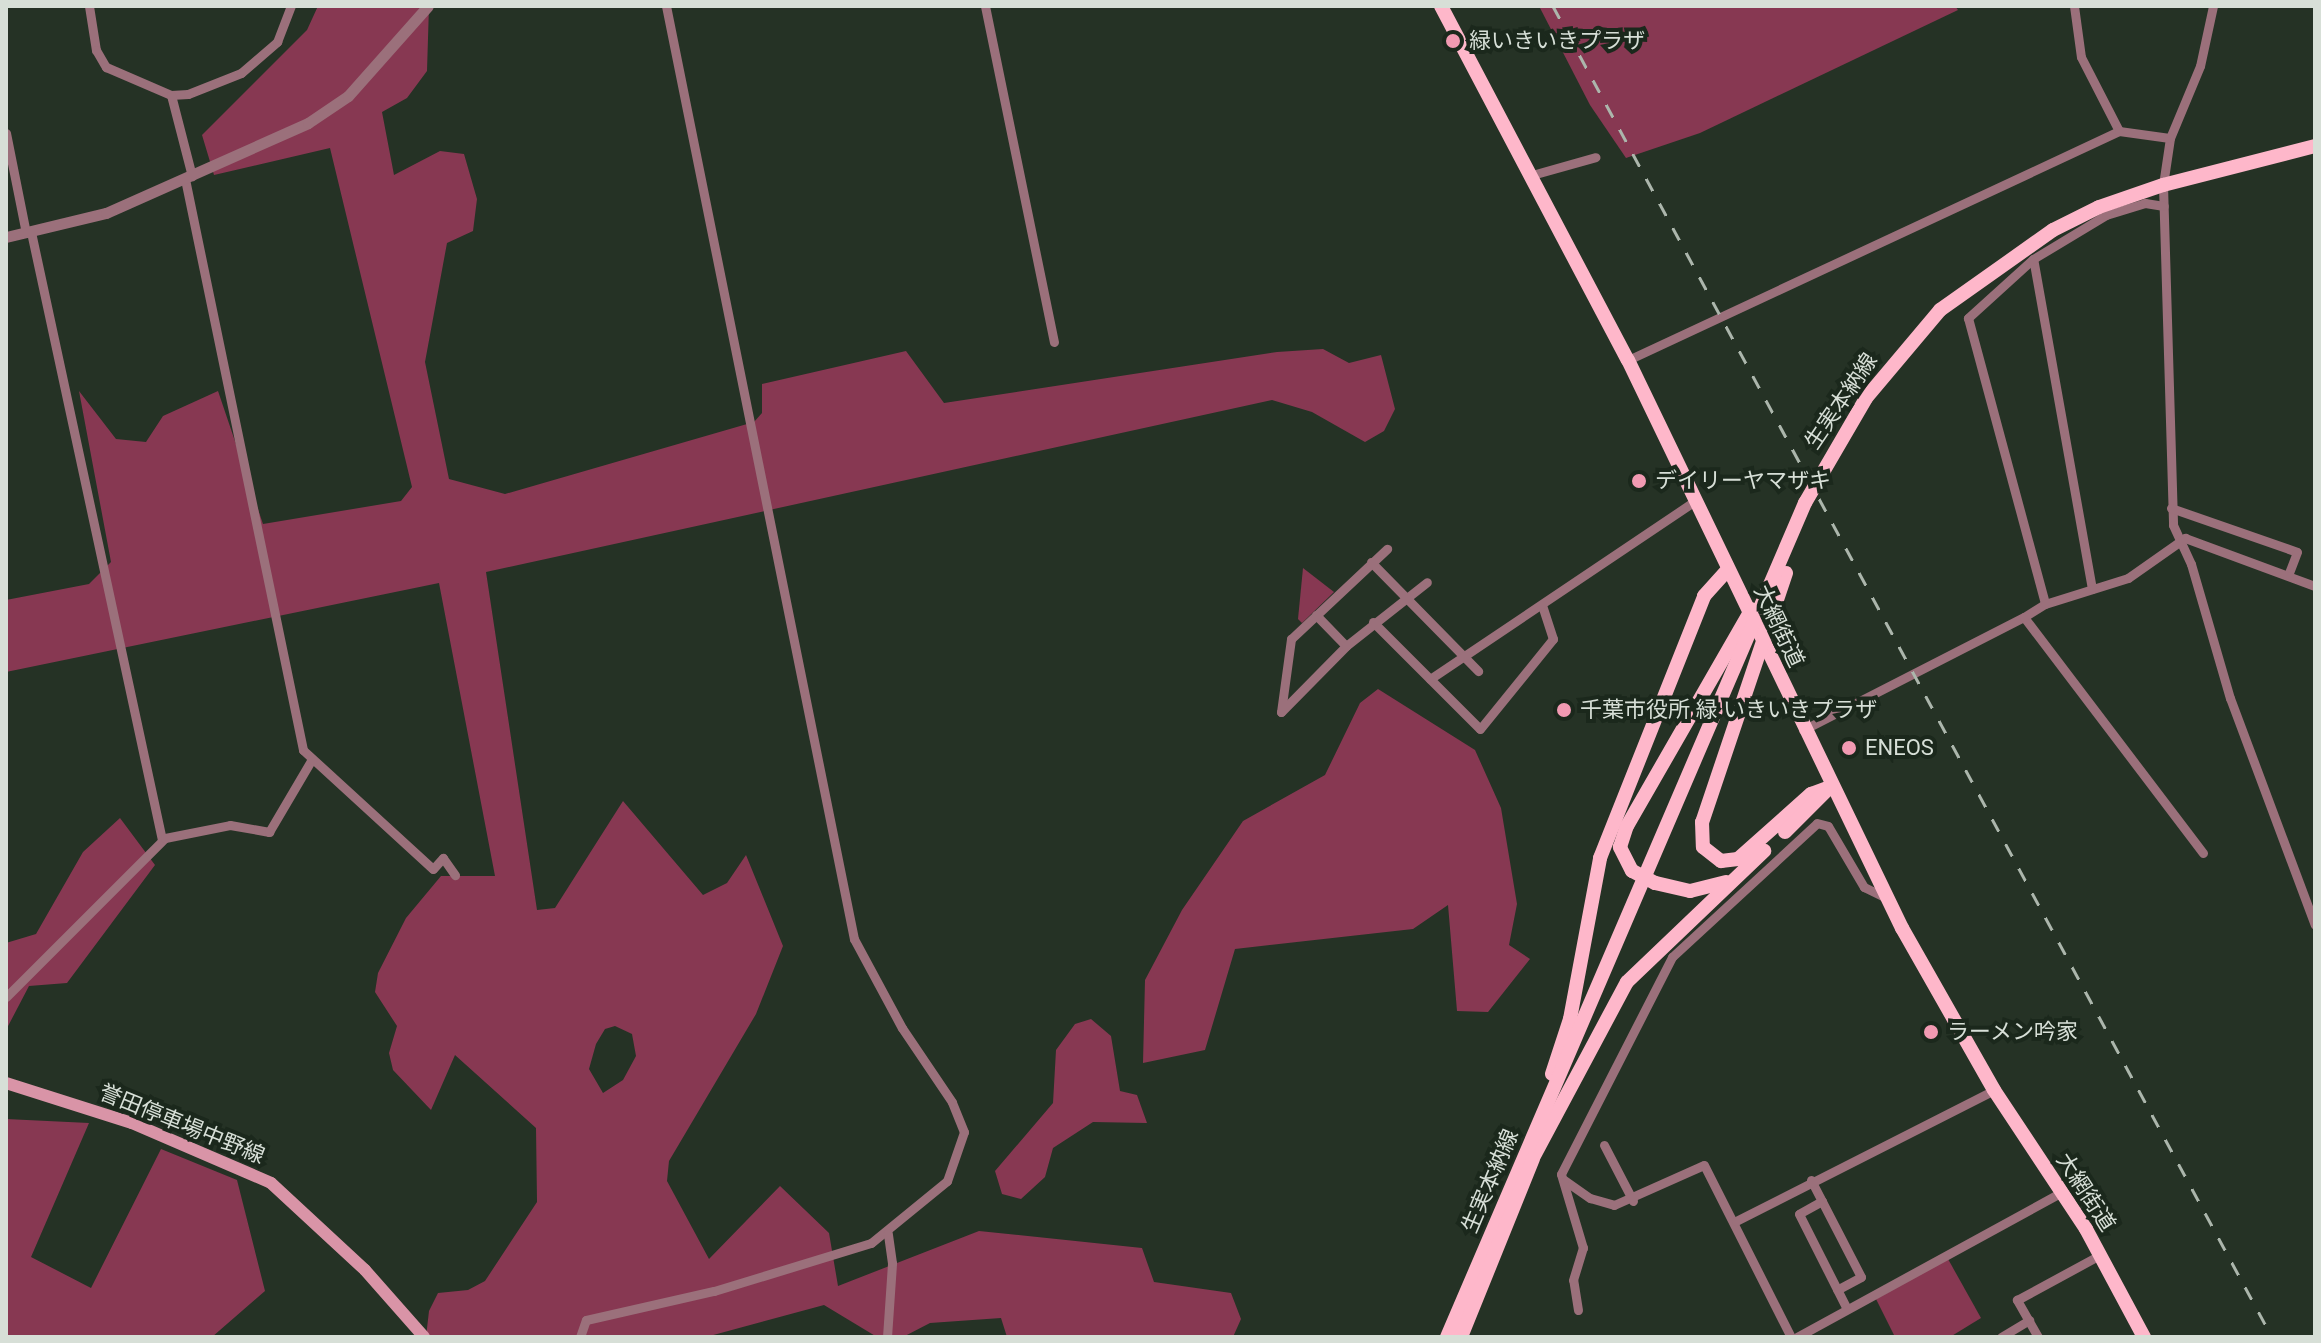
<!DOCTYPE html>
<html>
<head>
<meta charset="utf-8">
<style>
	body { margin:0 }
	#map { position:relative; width:2321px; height:1343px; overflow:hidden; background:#253225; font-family:Roboto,"Noto Sans JP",sans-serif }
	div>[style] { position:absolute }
	.green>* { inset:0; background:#873852 }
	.minor>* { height:9px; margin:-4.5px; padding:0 4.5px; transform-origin:4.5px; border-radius:4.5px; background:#9b707b }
	.tertiary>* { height:11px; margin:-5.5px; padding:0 5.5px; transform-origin:5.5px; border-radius:5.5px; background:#9b707b }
	.secondary>* { height:12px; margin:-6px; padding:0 6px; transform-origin:6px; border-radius:6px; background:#d994a7 }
	.primary>* { height:14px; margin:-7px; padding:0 7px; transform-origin:7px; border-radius:7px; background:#feb7ca }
	.rail>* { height:3px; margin-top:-1.5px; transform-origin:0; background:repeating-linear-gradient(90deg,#acb6ac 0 14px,transparent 0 28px) }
	.dots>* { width:22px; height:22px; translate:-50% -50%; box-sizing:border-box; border:4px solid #1b281c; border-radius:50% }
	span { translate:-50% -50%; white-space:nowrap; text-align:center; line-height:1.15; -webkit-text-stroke:8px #1b281c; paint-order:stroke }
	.poi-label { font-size:22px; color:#d7dfd7 }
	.left { translate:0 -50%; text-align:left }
	.street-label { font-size:22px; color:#d7dfd7 }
	.frame { position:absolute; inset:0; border:8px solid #d7dfd7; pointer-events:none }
</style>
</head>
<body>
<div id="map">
	<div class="green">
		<div style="clip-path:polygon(evenodd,318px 6px,429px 6px,427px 71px,407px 98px,382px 112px,394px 175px,440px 151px,464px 154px,477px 199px,473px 231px,447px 243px,425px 362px,449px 479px,505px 494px,754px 422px,762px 413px,762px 384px,906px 351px,944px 403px,1277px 352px,1323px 349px,1349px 363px,1381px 355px,1395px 409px,1384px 431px,1365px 442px,1312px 412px,1272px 400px,486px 572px,537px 910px,555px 908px,623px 801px,703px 895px,727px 883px,746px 855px,783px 946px,756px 1014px,669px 1161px,667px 1181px,709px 1259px,780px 1186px,829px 1233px,838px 1286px,979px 1231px,1142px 1248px,1154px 1282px,1231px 1293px,1241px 1319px,1233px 1337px,1007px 1337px,1001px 1318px,930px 1323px,903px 1337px,877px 1337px,824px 1305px,706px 1337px,426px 1337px,429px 1311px,438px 1293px,468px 1290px,485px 1281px,537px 1202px,536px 1128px,455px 1055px,431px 1110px,393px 1070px,389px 1053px,397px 1026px,375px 992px,378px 973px,406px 918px,441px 876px,495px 876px,439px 583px,6px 672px,6px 600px,89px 584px,111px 562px,79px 391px,116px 439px,146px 442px,163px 416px,218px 391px,263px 524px,401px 501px,412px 487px,330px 148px,214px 175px,202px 135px,307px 30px,318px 6px,615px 1026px,632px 1034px,636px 1056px,623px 1080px,603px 1093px,589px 1069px,596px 1044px,605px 1029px,615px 1026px)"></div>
		<div style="clip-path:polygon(1539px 6px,1955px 6px,1958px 10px,1700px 133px,1626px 158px,1590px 105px)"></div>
		<div style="clip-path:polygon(1303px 568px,1334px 592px,1302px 623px,1298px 619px)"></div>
		<div style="clip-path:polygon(1378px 689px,1475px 750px,1501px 808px,1517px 904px,1509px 945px,1530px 959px,1488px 1012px,1457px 1011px,1448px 905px,1413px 929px,1235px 949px,1205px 1050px,1143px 1063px,1145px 980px,1182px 910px,1243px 821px,1325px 775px,1360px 703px)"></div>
		<div style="clip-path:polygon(120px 818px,155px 865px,67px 983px,29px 986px,6px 1030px,6px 943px,36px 934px,83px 852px)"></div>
		<div style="clip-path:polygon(1091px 1019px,1111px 1036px,1120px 1091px,1137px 1095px,1147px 1123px,1093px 1122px,1053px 1148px,1045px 1177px,1021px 1199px,1002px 1194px,995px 1171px,1053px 1103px,1056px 1050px,1075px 1024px)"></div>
		<div style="clip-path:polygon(6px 1119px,89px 1123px,31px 1257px,91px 1288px,161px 1149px,237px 1180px,265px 1291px,212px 1337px,6px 1337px)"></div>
		<div style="clip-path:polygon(1948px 1259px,1981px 1318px,1950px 1337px,1895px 1337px,1876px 1299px)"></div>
	</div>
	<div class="minor">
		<div style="left:89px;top:6px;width:45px;rotate:81deg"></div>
		<div style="left:96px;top:50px;width:20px;rotate:60deg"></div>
		<div style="left:106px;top:67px;width:71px;rotate:23.3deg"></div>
		<div style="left:171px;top:95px;width:17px;rotate:-3deg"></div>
		<div style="left:188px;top:94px;width:57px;rotate:-21.6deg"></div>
		<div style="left:241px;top:73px;width:48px;rotate:-40.7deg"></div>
		<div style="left:277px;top:42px;width:39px;rotate:-69deg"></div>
		<div style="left:985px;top:6px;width:343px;rotate:78.4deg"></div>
		<div style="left:2074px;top:6px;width:51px;rotate:82.2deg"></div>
		<div style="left:2081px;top:57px;width:83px;rotate:62.8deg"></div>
		<div style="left:2213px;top:6px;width:61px;rotate:102.2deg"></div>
		<div style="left:2200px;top:66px;width:78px;rotate:112.6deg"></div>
		<div style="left:2170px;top:138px;width:48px;rotate:98.5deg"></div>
		<div style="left:2163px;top:185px;width:340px;rotate:88.3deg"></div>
		<div style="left:2173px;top:525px;width:43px;rotate:65.2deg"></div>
		<div style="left:2191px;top:564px;width:140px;rotate:73.8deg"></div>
		<div style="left:2230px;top:698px;width:242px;rotate:69.5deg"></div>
		<div style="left:171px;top:95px;width:84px;rotate:75.5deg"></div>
		<div style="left:6px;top:133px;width:102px;rotate:78.7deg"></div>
		<div style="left:1532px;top:175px;width:66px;rotate:-15.7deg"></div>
		<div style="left:185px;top:179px;width:583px;rotate:78.32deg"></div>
		<div style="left:303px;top:750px;width:176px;rotate:42.5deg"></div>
		<div style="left:433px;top:869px;width:15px;rotate:-48deg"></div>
		<div style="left:443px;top:858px;width:21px;rotate:55deg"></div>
		<div style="left:31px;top:232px;width:622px;rotate:77.84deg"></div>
		<div style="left:2033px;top:259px;width:88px;rotate:137.8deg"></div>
		<div style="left:1968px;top:318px;width:296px;rotate:74.9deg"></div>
		<div style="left:1628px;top:360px;width:542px;rotate:-25deg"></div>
		<div style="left:2119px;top:131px;width:51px;rotate:7.8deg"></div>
		<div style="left:2171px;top:508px;width:133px;rotate:19.2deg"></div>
		<div style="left:2297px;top:552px;width:25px;rotate:111deg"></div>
		<div style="left:1371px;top:562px;width:153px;rotate:45.5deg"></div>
		<div style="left:2092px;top:589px;width:335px;rotate:-100.1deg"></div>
		<div style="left:2033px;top:259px;width:85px;rotate:-31.1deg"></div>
		<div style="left:2106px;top:215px;width:41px;rotate:-17.1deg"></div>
		<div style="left:2145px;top:203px;width:19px;rotate:9deg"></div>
		<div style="left:1316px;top:615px;width:43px;rotate:45.9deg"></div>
		<div style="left:1373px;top:622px;width:151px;rotate:45deg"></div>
		<div style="left:1480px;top:729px;width:116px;rotate:-51deg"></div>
		<div style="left:1553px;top:639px;width:36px;rotate:-108deg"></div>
		<div style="left:1430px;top:679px;width:319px;rotate:-33.9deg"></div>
		<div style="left:1281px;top:712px;width:74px;rotate:-82.2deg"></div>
		<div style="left:1291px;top:639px;width:132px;rotate:-43.2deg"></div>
		<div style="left:1281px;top:712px;width:93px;rotate:-45.4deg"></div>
		<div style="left:1346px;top:646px;width:103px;rotate:-38.3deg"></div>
		<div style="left:1803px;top:730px;width:248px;rotate:-27.1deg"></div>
		<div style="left:2203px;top:853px;width:296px;rotate:-127.2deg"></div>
		<div style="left:2024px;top:617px;width:25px;rotate:-32deg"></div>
		<div style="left:2045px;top:604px;width:87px;rotate:-17.4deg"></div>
		<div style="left:2128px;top:578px;width:70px;rotate:-35.1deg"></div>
		<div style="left:2185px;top:538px;width:139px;rotate:20.3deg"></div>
		<div style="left:6px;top:997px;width:225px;rotate:-45deg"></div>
		<div style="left:165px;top:838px;width:66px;rotate:-11.3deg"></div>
		<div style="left:230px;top:825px;width:40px;rotate:10deg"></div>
		<div style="left:269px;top:832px;width:85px;rotate:-59.5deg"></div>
		<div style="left:1604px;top:1145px;width:63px;rotate:62.6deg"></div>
		<div style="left:1564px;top:1180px;width:32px;rotate:35deg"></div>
		<div style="left:1590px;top:1198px;width:25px;rotate:16deg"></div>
		<div style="left:1614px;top:1205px;width:98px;rotate:-24deg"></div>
		<div style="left:1704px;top:1165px;width:193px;rotate:63.2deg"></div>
		<div style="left:1811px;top:1180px;width:109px;rotate:62.7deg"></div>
		<div style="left:1861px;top:1277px;width:27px;rotate:152deg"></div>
		<div style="left:1822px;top:1201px;width:26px;rotate:151deg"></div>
		<div style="left:1799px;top:1214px;width:106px;rotate:63.2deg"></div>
		<div style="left:1736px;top:1221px;width:289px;rotate:-26.9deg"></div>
		<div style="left:1578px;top:1310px;width:30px;rotate:-99deg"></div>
		<div style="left:1573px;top:1280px;width:34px;rotate:-73deg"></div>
		<div style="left:1583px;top:1248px;width:77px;rotate:-106.6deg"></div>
		<div style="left:1561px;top:1174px;width:244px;rotate:-62.9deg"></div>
		<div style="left:1672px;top:957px;width:197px;rotate:-42.7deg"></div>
		<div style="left:1817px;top:823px;width:11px;rotate:15deg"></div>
		<div style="left:1828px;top:826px;width:71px;rotate:59.5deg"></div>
		<div style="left:1864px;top:887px;width:25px;rotate:26deg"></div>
		<div style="left:580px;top:1337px;width:18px;rotate:-71deg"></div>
		<div style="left:586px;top:1320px;width:131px;rotate:-12.8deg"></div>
		<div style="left:714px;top:1291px;width:164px;rotate:-17deg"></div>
		<div style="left:871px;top:1243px;width:98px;rotate:-39.2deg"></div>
		<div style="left:947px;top:1181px;width:52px;rotate:-70.9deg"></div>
		<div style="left:964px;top:1132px;width:32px;rotate:-112deg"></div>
		<div style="left:952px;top:1102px;width:89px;rotate:-124deg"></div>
		<div style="left:902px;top:1028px;width:101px;rotate:-118.3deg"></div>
		<div style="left:854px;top:939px;width:952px;rotate:-101.39deg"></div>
		<div style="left:887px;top:1337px;width:74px;rotate:-86.1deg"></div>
		<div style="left:892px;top:1263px;width:30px;rotate:-98deg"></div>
		<div style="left:1797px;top:1337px;width:302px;rotate:-28.7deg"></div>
		<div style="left:2001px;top:1337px;width:33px;rotate:-31deg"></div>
		<div style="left:2038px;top:1337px;width:43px;rotate:-119.6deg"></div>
		<div style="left:2017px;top:1300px;width:94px;rotate:-28.5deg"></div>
	</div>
	<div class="tertiary">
		<div style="left:6px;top:237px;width:103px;rotate:-13.5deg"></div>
		<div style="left:106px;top:213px;width:221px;rotate:-24deg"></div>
		<div style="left:308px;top:123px;width:48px;rotate:-34deg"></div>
		<div style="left:348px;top:96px;width:120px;rotate:-48.4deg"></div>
	</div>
	<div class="secondary">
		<div style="left:6px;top:1083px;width:132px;rotate:17.6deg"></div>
		<div style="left:132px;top:1123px;width:151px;rotate:23.3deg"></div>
		<div style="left:271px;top:1183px;width:128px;rotate:42.8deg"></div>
		<div style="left:365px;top:1270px;width:89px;rotate:48.6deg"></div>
	</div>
	<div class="primary">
		<div style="left:1441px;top:6px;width:400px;rotate:62.2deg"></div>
		<div style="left:1628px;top:360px;width:631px;rotate:64.25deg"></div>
		<div style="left:1902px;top:928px;width:186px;rotate:60.4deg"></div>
		<div style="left:1994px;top:1090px;width:167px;rotate:56.5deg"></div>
		<div style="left:2086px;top:1229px;width:123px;rotate:61.8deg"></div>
		<div style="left:1786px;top:573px;width:263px;rotate:108.6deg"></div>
		<div style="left:1702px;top:822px;width:25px;rotate:88deg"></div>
		<div style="left:1703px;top:847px;width:23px;rotate:38deg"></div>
		<div style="left:1721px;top:861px;width:17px;rotate:-7deg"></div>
		<div style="left:1738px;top:859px;width:98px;rotate:-41.7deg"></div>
		<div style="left:1811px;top:794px;width:20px;rotate:-20deg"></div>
		<div style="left:1785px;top:832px;width:64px;rotate:-45deg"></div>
		<div style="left:1726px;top:882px;width:37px;rotate:166deg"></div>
		<div style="left:1690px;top:891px;width:36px;rotate:-167deg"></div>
		<div style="left:1655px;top:883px;width:26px;rotate:-152deg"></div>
		<div style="left:1632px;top:871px;width:27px;rotate:-117deg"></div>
		<div style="left:1620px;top:847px;width:22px;rotate:-72deg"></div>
		<div style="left:1627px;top:826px;width:250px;rotate:-60.1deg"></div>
		<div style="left:1552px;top:1074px;width:58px;rotate:-71.9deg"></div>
		<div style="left:1570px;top:1019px;width:164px;rotate:-79.4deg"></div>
		<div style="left:1600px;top:858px;width:282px;rotate:-68.3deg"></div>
		<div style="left:1704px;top:596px;width:36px;rotate:-48deg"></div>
		<div style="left:1534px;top:1156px;width:197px;rotate:-61.9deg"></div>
		<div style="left:1627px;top:982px;width:190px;rotate:-43.7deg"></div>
		<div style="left:1447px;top:1337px;width:908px;rotate:-66.77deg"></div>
		<div style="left:1805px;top:503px;width:121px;rotate:-59.8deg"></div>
		<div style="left:1866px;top:398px;width:115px;rotate:-49.9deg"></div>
		<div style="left:1940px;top:310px;width:138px;rotate:-35.3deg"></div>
		<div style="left:2053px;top:230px;width:51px;rotate:-26.6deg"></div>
		<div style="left:2099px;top:207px;width:68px;rotate:-19deg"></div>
		<div style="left:2163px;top:185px;width:157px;rotate:-14.4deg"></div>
		<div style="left:1461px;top:1337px;width:192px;rotate:-68deg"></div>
	</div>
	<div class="rail">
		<div style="left:1553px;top:6px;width:1513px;rotate:61.62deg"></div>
	</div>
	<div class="dots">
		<div style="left:1453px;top:41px;background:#f19ab2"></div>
		<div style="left:1639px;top:481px;background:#f19ab2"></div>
		<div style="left:1564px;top:710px;background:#f19ab2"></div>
		<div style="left:1849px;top:748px;background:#f19ab2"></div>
		<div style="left:1931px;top:1032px;background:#f19ab2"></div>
	</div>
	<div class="poi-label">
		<span class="left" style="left:1469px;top:41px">緑いきいきプラザ</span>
		<span class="left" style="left:1655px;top:481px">デイリーヤマザキ</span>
		<span class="left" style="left:1580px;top:710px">千葉市役所 緑 いきいきプラザ</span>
		<span class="left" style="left:1865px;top:748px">ENEOS</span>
		<span class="left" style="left:1947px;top:1032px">ラーメン吟家</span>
	</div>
	<div class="street-label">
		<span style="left:1841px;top:401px;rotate:-56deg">生実本納線</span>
		<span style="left:1779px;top:626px;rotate:65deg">大網街道</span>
		<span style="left:182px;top:1124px;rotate:22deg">誉田停車場中野線</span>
		<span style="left:1490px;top:1181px;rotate:-67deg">生実本納線</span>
		<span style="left:2086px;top:1192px;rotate:57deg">大網街道</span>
	</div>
	<div class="frame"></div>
</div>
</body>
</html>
